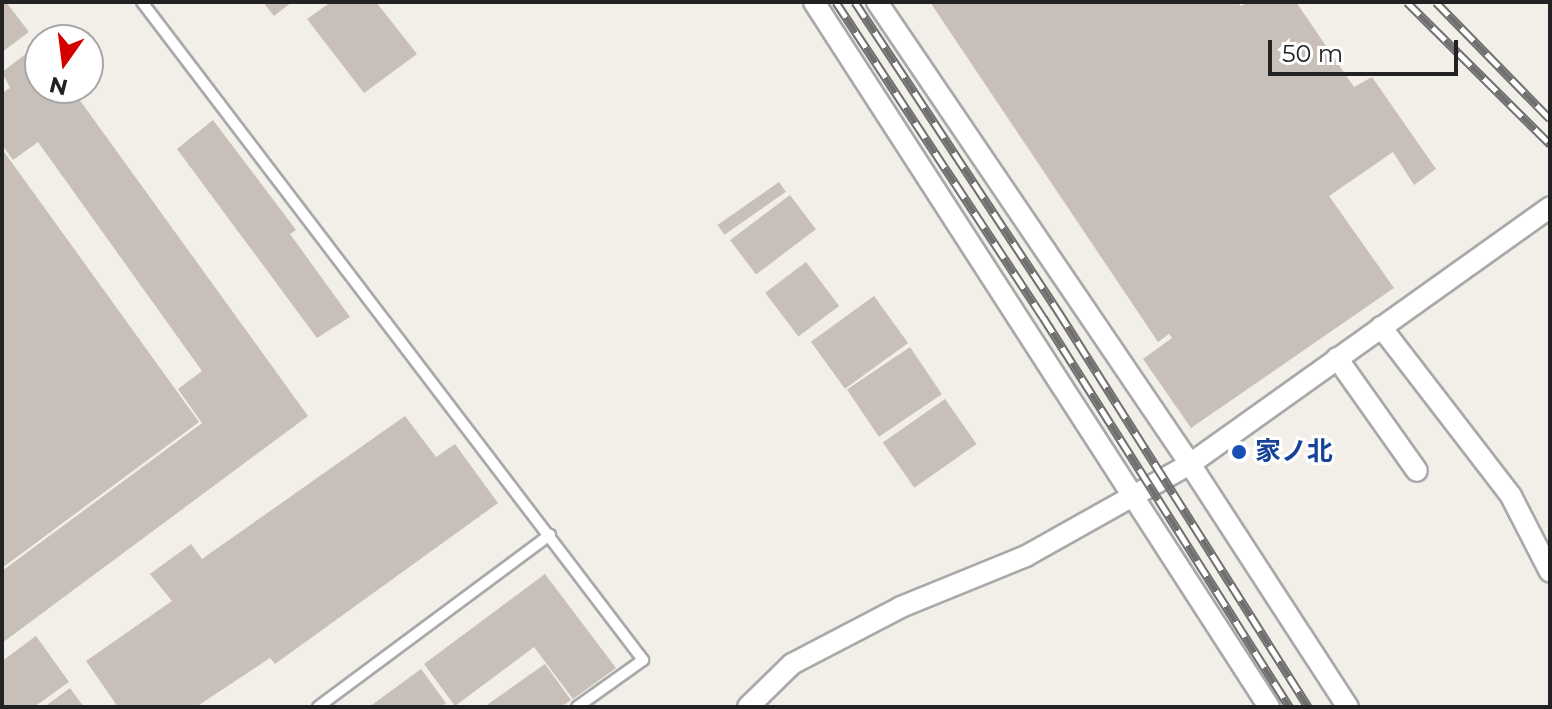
<!DOCTYPE html>
<html>
<head>
<meta charset="utf-8">
<style>
	body { margin:0 }
	#map { position:relative; width:1552px; height:709px; overflow:hidden; background:#f2efe9; font-family:Montserrat,"Noto Sans JP",sans-serif }
	div>[style] { position:absolute }
	.building>* { inset:0; background:#c7bfb8; transform-origin:0 0 }
	.roads { filter:drop-shadow(2px 0 #a9a9a9) drop-shadow(-2px 0 #a9a9a9) drop-shadow(0 2px #a9a9a9) drop-shadow(0 -2px #a9a9a9) }
	.lane>* { height:10px; margin:-5px; padding:0 5px; transform-origin:5px; border-radius:5px; background:#fff }
	.street>* { height:20px; margin:-10px; padding:0 10px; transform-origin:10px; border-radius:10px; background:#fff }
	.rail>* { height:9px; margin-top:-4.5px; transform-origin:0; background:repeating-linear-gradient(90deg,#fff 0 18px,#707070 0 36px); box-sizing:border-box; border-block:2px solid #707070 }
	.dots>* { width:22px; height:22px; translate:-50% -50%; box-sizing:border-box; border:4px solid #fff; border-radius:50% }
	span { translate:-50% -50%; white-space:nowrap; text-align:center; line-height:1.15; -webkit-text-stroke:6px #fff; paint-order:stroke }
	.transit-label { font-size:26px; color:#164399; font-weight:700 }
	.left { translate:0 -50%; text-align:left }
	.frame { position:absolute; inset:0; border:4px solid #222; pointer-events:none }
	.north { position:absolute; left:24px; top:24px; width:80px; height:80px; box-sizing:border-box; background:#fff; border:2px solid #a7a7a7; border-radius:50%; rotate:194deg; font-size:22px; font-weight:700; line-height:32px; text-align:center; color:#222 }
	.north::after { content:''; display:block; margin:auto; width:28px; height:36px; background:#d40000; clip-path:polygon(50% 0,100% 100%,50% 72%,0 100%) }
	.scale { position:absolute; left:1268px; top:40px; width:190px; height:36px; box-sizing:border-box; border:4px solid #222; border-top:0; padding-left:10px; font-size:24px; line-height:28px; white-space:nowrap; color:#222; -webkit-text-stroke:6px #fff; paint-order:stroke }
</style>
</head>
<body>
<div id="map">
	<div class="building">
		<div style="clip-path:polygon(2px 2px,6px 2px,29px 32px,2px 52px)"></div>
		<div style="clip-path:polygon(263px 2px,292px 2px,274px 16px)"></div>
		<div style="clip-path:polygon(331px 2px,376px 2px,417px 54px,364px 93px,307px 19px)"></div>
		<div style="clip-path:polygon(930px 2px,1238px 2px,1241px 6px,1248px 2px,1296px 2px,1354px 87px,1372px 77px,1436px 169px,1414px 185px,1393px 152px,1329px 196px,1394px 288px,1191px 428px,1143px 359px,1172px 338px,1169px 334px,1158px 342px)"></div>
		<div style="clip-path:polygon(35px 47px,40px 54px,40px 88px,71px 88px,308px 416px,2px 643px,2px 571px,202px 423px,178px 389px,202px 371px,38px 142px,13px 160px,2px 145px,2px 93px,10px 88px,2px 72px)"></div>
		<div style="clip-path:polygon(213px 120px,296px 230px,290px 234px,350px 317px,317px 338px,177px 149px)"></div>
		<div style="clip-path:polygon(2px 149px,199px 422px,2px 568px)"></div>
		<div style="left:779px;top:182px;width:12px;height:75px;rotate:55deg"></div>
		<div style="left:790px;top:195px;width:43px;height:75px;rotate:53deg"></div>
		<div style="left:806px;top:262px;width:55px;height:51px;rotate:53deg"></div>
		<div style="left:874px;top:296px;width:58px;height:78px;rotate:54deg"></div>
		<div style="left:910px;top:347px;width:57px;height:76px;rotate:56deg"></div>
		<div style="left:945px;top:399px;width:55px;height:76px;rotate:55deg"></div>
		<div style="clip-path:polygon(405px 416px,436px 457px,455px 444px,498px 503px,275px 664px,270px 658px,196px 707px,118px 707px,86px 661px,172px 601px,150px 574px,191px 544px,202px 559px)"></div>
		<div style="clip-path:polygon(545px 574px,616px 668px,573px 699px,534px 647px,455px 706px,424px 664px)"></div>
		<div style="clip-path:polygon(36px 636px,69px 682px,34px 707px,2px 707px,2px 661px)"></div>
		<div style="clip-path:polygon(545px 664px,571px 700px,561px 707px,484px 707px)"></div>
		<div style="clip-path:polygon(421px 669px,446px 703px,441px 707px,369px 707px)"></div>
		<div style="clip-path:polygon(70px 688px,84px 707px,44px 707px)"></div>
	</div>
	<div class="roads">
		<div class="lane">
			<div style="left:142px;top:2px;width:827px;rotate:52.71deg"></div>
			<div style="left:643px;top:660px;width:81px;rotate:144.5deg"></div>
			<div style="left:318px;top:707px;width:289px;rotate:-36.6deg"></div>
		</div>
		<div class="street">
			<div style="left:814px;top:2px;width:839px;rotate:57.16deg"></div>
			<div style="left:877px;top:2px;width:558px;rotate:55.88deg"></div>
			<div style="left:1190px;top:464px;width:290px;rotate:57deg"></div>
			<div style="left:1381px;top:327px;width:213px;rotate:52.4deg"></div>
			<div style="left:1511px;top:496px;width:85px;rotate:62.8deg"></div>
			<div style="left:1337px;top:358px;width:138px;rotate:54.7deg"></div>
			<div style="left:748px;top:707px;width:62px;rotate:-44.3deg"></div>
			<div style="left:792px;top:664px;width:123px;rotate:-27.6deg"></div>
			<div style="left:901px;top:607px;width:135px;rotate:-22.2deg"></div>
			<div style="left:1026px;top:556px;width:188px;rotate:-29.3deg"></div>
			<div style="left:1190px;top:464px;width:442px;rotate:-35.5deg"></div>
		</div>
	</div>
	<div class="rail">
		<div style="left:836px;top:2px;width:377px;rotate:56.7deg"></div>
		<div style="left:1043px;top:317px;width:462px;rotate:57.7deg"></div>
		<div style="left:855px;top:2px;width:370px;rotate:56.7deg"></div>
		<div style="left:1058px;top:311px;width:468px;rotate:57.7deg"></div>
		<div style="left:1407px;top:2px;width:202px;rotate:44.8deg"></div>
		<div style="left:1436px;top:2px;width:163px;rotate:45.7deg"></div>
	</div>
	<div class="dots">
		<div style="left:1239px;top:452px;background:#1a4fb4"></div>
	</div>
	<div class="transit-label">
		<span class="left" style="left:1255px;top:452px">家ノ北</span>
	</div>
	<div class="frame"></div>
	<div class="north">N</div>
	<div class="scale">50 m</div>
</div>
</body>
</html>
